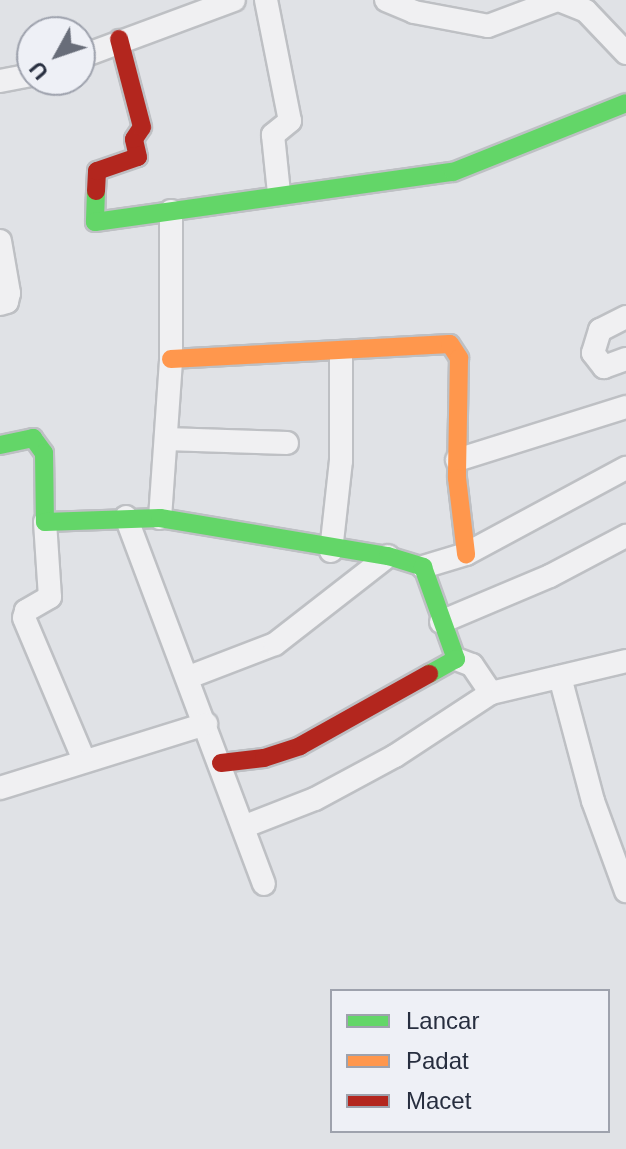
<!DOCTYPE html>
<html>
<head>
<meta charset="utf-8">
<style>
	body { margin:0 }
	#map { position:relative; width:626px; height:1149px; overflow:hidden; background:#e0e2e6; font-family:Helvetica,sans-serif }
	div>[style] { position:absolute }
	.roads { filter:drop-shadow(2px 0 #bec0c4) drop-shadow(-2px 0 #bec0c4) drop-shadow(0 2px #bec0c4) drop-shadow(0 -2px #bec0c4) }
	.street>* { height:22px; margin:-11px; padding:0 11px; transform-origin:11px; border-radius:11px; background:#f0f0f2 }
	.fast>* { height:18px; margin:-9px; padding:0 9px; transform-origin:9px; border-radius:9px; background:#63d668 }
	.slow>* { height:18px; margin:-9px; padding:0 9px; transform-origin:9px; border-radius:9px; background:#ff974d }
	.jam>* { height:18px; margin:-9px; padding:0 9px; transform-origin:9px; border-radius:9px; background:#b3261e }
	span { translate:-50% -50%; white-space:nowrap; text-align:center; line-height:1.15; -webkit-text-stroke:8px #eef0f6; paint-order:stroke }
	.legend { position:absolute; left:330px; top:989px; width:280px; height:144px; box-sizing:border-box; background:#eef0f6; border:2px solid #9ea2ad; margin:0; padding:10px 14px; list-style:none; font-size:24px; color:#272e3f }
	.legend li { display:flex; align-items:center; gap:16px; height:40px }
	.legend b { width:40px; border:2px solid #9ea2ad }
	.north { position:absolute; left:16px; top:16px; width:80px; height:80px; box-sizing:border-box; background:#eef0f6; border:2px solid #9ea2ad; border-radius:50%; rotate:230deg; font-size:22px; font-weight:700; line-height:32px; text-align:center; color:#272e3f }
	.north::after { content:''; display:block; margin:auto; width:28px; height:36px; background:#686d79; clip-path:polygon(50% 0,100% 100%,50% 72%,0 100%) }
</style>
</head>
<body>
<div id="map">
	<div class="roads">
		<div class="street">
			<div style="left:266px;top:0;width:123px;rotate:78.8deg"></div>
			<div style="left:290px;top:121px;width:22px;rotate:141deg"></div>
			<div style="left:273px;top:135px;width:58px;rotate:84.1deg"></div>
			<div style="left:386px;top:0;width:30px;rotate:23deg"></div>
			<div style="left:414px;top:12px;width:75px;rotate:10.7deg"></div>
			<div style="left:488px;top:26px;width:74px;rotate:-20.6deg"></div>
			<div style="left:559px;top:0;width:29px;rotate:22deg"></div>
			<div style="left:586px;top:11px;width:58px;rotate:46.4deg"></div>
			<div style="left:80px;top:57px;width:164px;rotate:-20.3deg"></div>
			<div style="left:0;top:81px;width:33px;rotate:-11deg"></div>
			<div style="left:0;top:241px;width:53px;rotate:80.2deg"></div>
			<div style="left:9px;top:293px;width:9px;rotate:103deg"></div>
			<div style="left:7px;top:302px;width:7px;rotate:164deg"></div>
			<div style="left:626px;top:317px;width:29px;rotate:153deg"></div>
			<div style="left:600px;top:330px;width:24px;rotate:107deg"></div>
			<div style="left:593px;top:353px;width:18px;rotate:52deg"></div>
			<div style="left:604px;top:367px;width:23px;rotate:-20deg"></div>
			<div style="left:166px;top:439px;width:121px;rotate:1.9deg"></div>
			<div style="left:457px;top:460px;width:177px;rotate:-17.4deg"></div>
			<div style="left:126px;top:517px;width:392px;rotate:69.4deg"></div>
			<div style="left:160px;top:518px;width:159px;rotate:-86deg"></div>
			<div style="left:171px;top:359px;width:148px;rotate:-90deg"></div>
			<div style="left:45px;top:522px;width:75px;rotate:86.2deg"></div>
			<div style="left:50px;top:597px;width:28px;rotate:150deg"></div>
			<div style="left:26px;top:611px;width:7px;rotate:106deg"></div>
			<div style="left:24px;top:618px;width:154px;rotate:67.1deg"></div>
			<div style="left:331px;top:551px;width:91px;rotate:-83.7deg"></div>
			<div style="left:341px;top:461px;width:107px;rotate:-90deg"></div>
			<div style="left:423px;top:567px;width:45px;rotate:-16.8deg"></div>
			<div style="left:466px;top:554px;width:182px;rotate:-28.3deg"></div>
			<div style="left:441px;top:622px;width:118px;rotate:-22.9deg"></div>
			<div style="left:550px;top:576px;width:86px;rotate:-27.8deg"></div>
			<div style="left:456px;top:659px;width:17px;rotate:21deg"></div>
			<div style="left:472px;top:665px;width:34px;rotate:56deg"></div>
			<div style="left:491px;top:693px;width:139px;rotate:-13.3deg"></div>
			<div style="left:189px;top:677px;width:92px;rotate:-21deg"></div>
			<div style="left:275px;top:644px;width:143px;rotate:-37.9deg"></div>
			<div style="left:560px;top:677px;width:128px;rotate:75.1deg"></div>
			<div style="left:593px;top:801px;width:96px;rotate:69.9deg"></div>
			<div style="left:0;top:788px;width:216px;rotate:-17.3deg"></div>
			<div style="left:243px;top:827px;width:77px;rotate:-21.3deg"></div>
			<div style="left:315px;top:799px;width:91px;rotate:-28.3deg"></div>
			<div style="left:395px;top:756px;width:115px;rotate:-33.3deg"></div>
		</div>
		<div class="fast">
			<div style="left:96px;top:191px;width:31px;rotate:92deg"></div>
			<div style="left:95px;top:222px;width:361px;rotate:-8deg"></div>
			<div style="left:453px;top:172px;width:186px;rotate:-21.7deg"></div>
			<div style="left:0;top:445px;width:34px;rotate:-12deg"></div>
			<div style="left:33px;top:438px;width:19px;rotate:54deg"></div>
			<div style="left:44px;top:453px;width:69px;rotate:89.2deg"></div>
			<div style="left:45px;top:522px;width:115px;rotate:-2deg"></div>
			<div style="left:160px;top:518px;width:231px;rotate:9.5deg"></div>
			<div style="left:388px;top:556px;width:37px;rotate:17deg"></div>
			<div style="left:423px;top:567px;width:98px;rotate:70.3deg"></div>
			<div style="left:456px;top:659px;width:31px;rotate:151deg"></div>
		</div>
		<div class="slow">
			<div style="left:171px;top:359px;width:279px;rotate:-3.1deg"></div>
			<div style="left:450px;top:344px;width:17px;rotate:57deg"></div>
			<div style="left:459px;top:358px;width:120px;rotate:91deg"></div>
			<div style="left:457px;top:478px;width:77px;rotate:83.2deg"></div>
		</div>
		<div class="jam">
			<div style="left:96px;top:191px;width:20px;rotate:-87deg"></div>
			<div style="left:97px;top:171px;width:43px;rotate:-18.9deg"></div>
			<div style="left:138px;top:157px;width:18px;rotate:-103deg"></div>
			<div style="left:134px;top:139px;width:14px;rotate:-56deg"></div>
			<div style="left:142px;top:127px;width:91px;rotate:-104.6deg"></div>
			<div style="left:221px;top:763px;width:43px;rotate:-6.6deg"></div>
			<div style="left:264px;top:758px;width:38px;rotate:-18deg"></div>
			<div style="left:300px;top:746px;width:148px;rotate:-29.2deg"></div>
		</div>
	</div>
	<ul class="legend">
	<li><b style="height:10px;background:#63d668"></b>Lancar</li>
	<li><b style="height:10px;background:#ff974d"></b>Padat</li>
	<li><b style="height:10px;background:#b3261e"></b>Macet</li>
	</ul>
	<div class="north">U</div>
</div>
</body>
</html>
